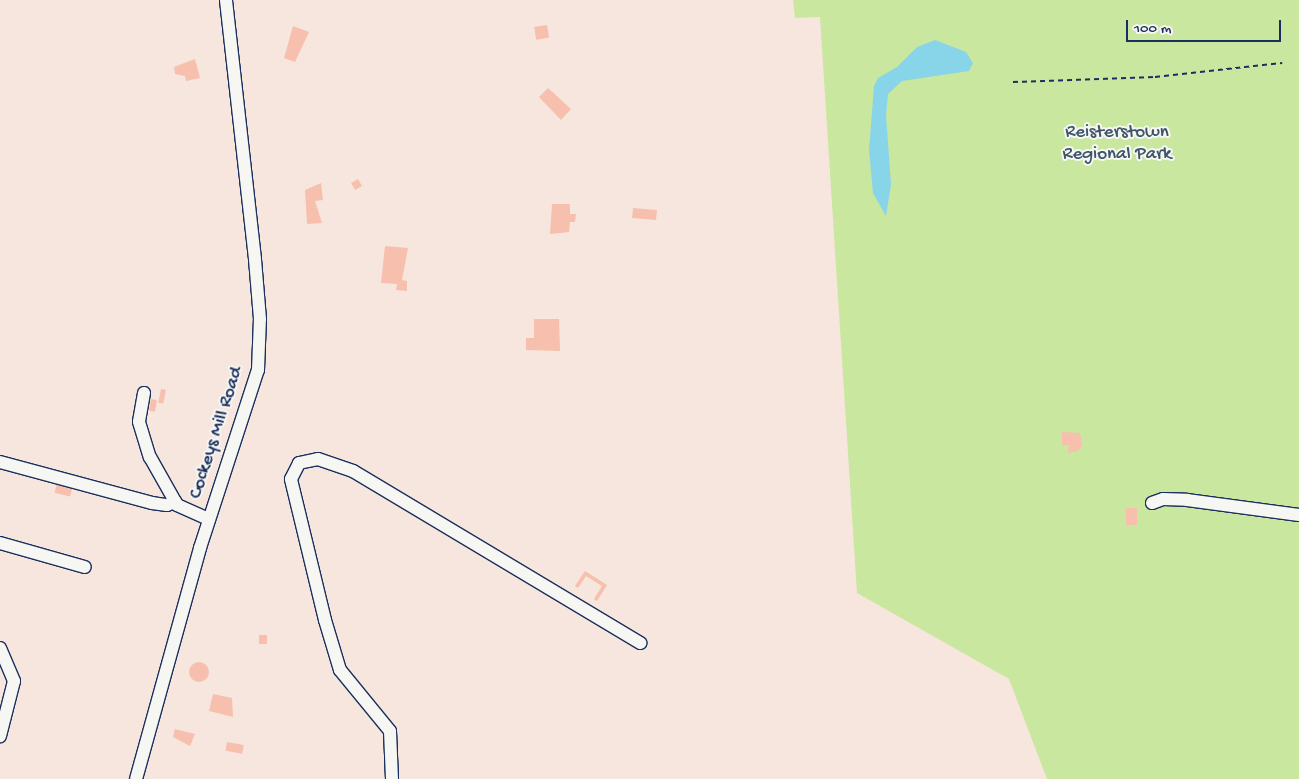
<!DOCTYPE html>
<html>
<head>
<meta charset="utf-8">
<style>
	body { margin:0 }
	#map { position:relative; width:1299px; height:779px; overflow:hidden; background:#f6e6dd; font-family:"Gochi Hand",sans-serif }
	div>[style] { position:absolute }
	.green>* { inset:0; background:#c9e79f }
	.water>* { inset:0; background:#88d4e9 }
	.building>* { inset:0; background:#f7bfad; transform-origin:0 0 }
	.round { border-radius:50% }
	.path>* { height:2px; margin-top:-1px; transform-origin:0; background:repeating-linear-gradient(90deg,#1b2f5e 0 5px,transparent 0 9px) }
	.roads { filter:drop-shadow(1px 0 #1b2f5e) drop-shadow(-1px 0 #1b2f5e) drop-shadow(0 1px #1b2f5e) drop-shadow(0 -1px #1b2f5e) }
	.minor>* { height:12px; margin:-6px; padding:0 6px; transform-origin:6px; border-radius:6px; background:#f6f6f2 }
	span { translate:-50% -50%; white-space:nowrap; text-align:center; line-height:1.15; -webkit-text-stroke:4px #f6f6f2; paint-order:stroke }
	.park-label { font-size:19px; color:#3e546b }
	.street-label { font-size:19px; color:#1b2f5e }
	.scale { position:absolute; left:1126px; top:20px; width:155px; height:22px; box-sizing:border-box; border:2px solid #1b2f5e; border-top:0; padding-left:6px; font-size:15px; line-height:18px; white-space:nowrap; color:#1b2f5e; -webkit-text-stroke:4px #f6f6f2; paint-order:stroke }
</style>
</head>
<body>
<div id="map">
	<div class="green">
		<div style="clip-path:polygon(793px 0,1299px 0,1299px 779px,1047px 779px,1009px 679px,857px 593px,820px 17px,795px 18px)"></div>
	</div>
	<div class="water">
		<div style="clip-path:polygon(935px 40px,966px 52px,973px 63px,969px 71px,902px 81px,888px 94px,886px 115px,891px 184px,886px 216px,873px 193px,869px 150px,874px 86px,878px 78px,897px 67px,917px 47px)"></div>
	</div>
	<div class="building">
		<div style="left:547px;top:25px;width:13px;height:13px;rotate:81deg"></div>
		<div style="clip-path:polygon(293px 26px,309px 32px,295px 62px,284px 58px)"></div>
		<div style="clip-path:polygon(195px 59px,200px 78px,186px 81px,185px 76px,175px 74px,174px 67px)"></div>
		<div style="clip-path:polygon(548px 88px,571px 109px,561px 120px,539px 97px)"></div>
		<div style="left:358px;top:179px;width:8px;height:8px;rotate:60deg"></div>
		<div style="clip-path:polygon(321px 183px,323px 200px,315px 201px,322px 223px,307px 224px,305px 190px)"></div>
		<div style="clip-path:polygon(552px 204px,570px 204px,570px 214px,576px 214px,575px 222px,570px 222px,569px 232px,550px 234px)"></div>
		<div style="left:633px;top:208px;width:24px;height:10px;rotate:5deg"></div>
		<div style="clip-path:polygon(385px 246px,408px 248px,402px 280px,407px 281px,407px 291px,396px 290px,397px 284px,381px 283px)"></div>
		<div style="clip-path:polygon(534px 319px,559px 319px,560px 351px,526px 350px,526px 338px,534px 338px)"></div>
		<div style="left:161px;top:389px;width:5px;height:14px;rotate:11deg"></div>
		<div style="left:151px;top:399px;width:6px;height:12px;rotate:9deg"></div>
		<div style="clip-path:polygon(1062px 432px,1080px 433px,1082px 445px,1078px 451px,1068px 453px,1069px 445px,1062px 445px)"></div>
		<div style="left:57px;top:483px;width:16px;height:10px;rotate:14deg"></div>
		<div style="left:1126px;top:508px;width:11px;height:17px"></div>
		<div style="clip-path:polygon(585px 571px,607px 585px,597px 601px,594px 599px,602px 586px,586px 576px,578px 588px,575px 586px)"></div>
		<div style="left:259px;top:635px;width:8px;height:9px"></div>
		<div class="round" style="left:189px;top:662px;width:20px;height:20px"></div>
		<div style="clip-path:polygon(213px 694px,232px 698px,233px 717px,209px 711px)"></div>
		<div style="clip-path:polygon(175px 729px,195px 734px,190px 746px,173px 737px)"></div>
		<div style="left:227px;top:742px;width:17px;height:9px;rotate:10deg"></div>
	</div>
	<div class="path">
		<div style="left:1013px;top:82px;width:142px;rotate:-2deg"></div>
		<div style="left:1155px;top:77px;width:128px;rotate:-6.3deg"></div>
	</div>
	<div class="roads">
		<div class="minor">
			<div style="left:144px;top:393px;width:29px;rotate:100deg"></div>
			<div style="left:139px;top:422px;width:37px;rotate:73deg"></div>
			<div style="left:150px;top:457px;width:55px;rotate:60.6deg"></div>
			<div style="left:177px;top:505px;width:35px;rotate:24deg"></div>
			<div style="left:0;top:462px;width:157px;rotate:15.1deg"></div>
			<div style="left:152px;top:503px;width:15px;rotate:8deg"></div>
			<div style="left:167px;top:505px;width:9px;rotate:-21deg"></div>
			<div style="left:1152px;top:503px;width:12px;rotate:-20deg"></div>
			<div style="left:1163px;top:499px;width:24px;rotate:2deg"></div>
			<div style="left:1187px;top:500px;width:113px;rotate:7.6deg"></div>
			<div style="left:0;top:543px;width:88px;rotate:15.8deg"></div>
			<div style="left:0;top:648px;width:36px;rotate:67deg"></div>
			<div style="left:14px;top:681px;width:57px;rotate:104.3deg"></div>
			<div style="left:136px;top:779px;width:240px;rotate:-74.5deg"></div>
			<div style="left:200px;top:548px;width:187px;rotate:-72deg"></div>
			<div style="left:258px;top:370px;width:51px;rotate:-87.8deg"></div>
			<div style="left:260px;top:319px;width:60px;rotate:-94.8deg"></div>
			<div style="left:255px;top:259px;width:261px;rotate:-96.4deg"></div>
			<div style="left:392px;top:779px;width:48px;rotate:-92.4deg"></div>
			<div style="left:390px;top:731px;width:79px;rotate:-129.3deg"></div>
			<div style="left:340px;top:670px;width:52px;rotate:-106.7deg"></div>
			<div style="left:325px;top:620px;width:145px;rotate:-103.6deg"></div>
			<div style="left:291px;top:479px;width:18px;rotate:-63deg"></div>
			<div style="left:299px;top:463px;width:19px;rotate:-12deg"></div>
			<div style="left:318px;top:459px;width:37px;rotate:19deg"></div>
			<div style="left:353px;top:471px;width:335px;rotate:30.9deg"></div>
		</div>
	</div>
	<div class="park-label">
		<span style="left:1117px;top:144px">Reisterstown<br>Regional Park</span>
	</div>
	<div class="street-label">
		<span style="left:217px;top:433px;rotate:-72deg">Cockeys Mill Road</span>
	</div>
	<div class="scale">100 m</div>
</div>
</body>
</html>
